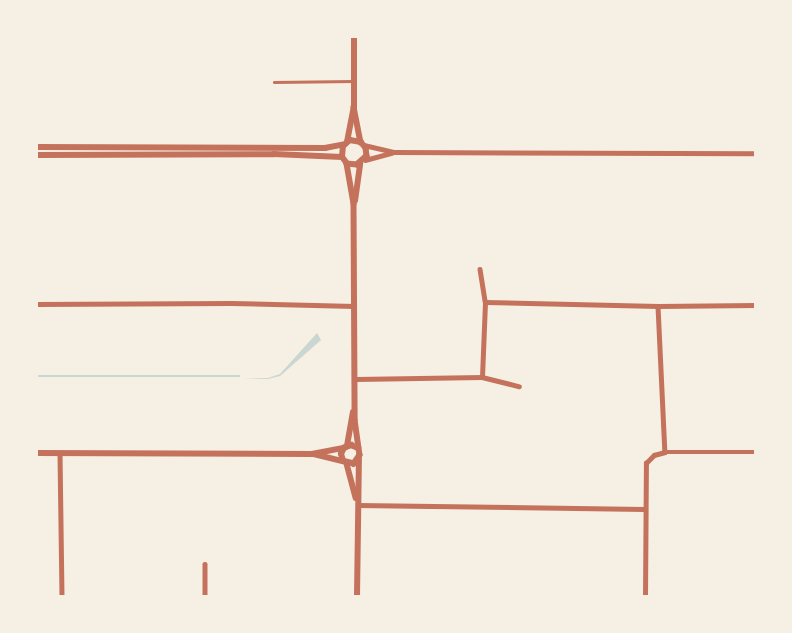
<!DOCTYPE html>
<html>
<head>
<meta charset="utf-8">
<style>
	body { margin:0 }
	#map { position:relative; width:792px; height:633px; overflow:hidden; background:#f6efe4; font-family:Spectral,serif }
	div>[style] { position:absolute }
	.water>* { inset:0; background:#c9d6d2 }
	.stream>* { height:2.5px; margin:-1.25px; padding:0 1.25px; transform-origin:1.25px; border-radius:1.25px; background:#c9d6d2 }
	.service>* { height:2.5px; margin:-1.25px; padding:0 1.25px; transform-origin:1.25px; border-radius:1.25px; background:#c5725c }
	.minor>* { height:4.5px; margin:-2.25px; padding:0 2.25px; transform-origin:2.25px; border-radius:2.25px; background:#c5725c }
	.tertiary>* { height:5.5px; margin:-2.75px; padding:0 2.75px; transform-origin:2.75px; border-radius:2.75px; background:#c5725c }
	span { translate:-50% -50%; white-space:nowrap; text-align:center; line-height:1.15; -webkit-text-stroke:5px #f6efe4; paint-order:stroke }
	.frame { position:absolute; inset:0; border:38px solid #f6efe4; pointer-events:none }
</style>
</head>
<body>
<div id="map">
	<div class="water">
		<div style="clip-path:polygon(317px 333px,321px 340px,280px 376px,268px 379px,243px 379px,268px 378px,280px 374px)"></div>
	</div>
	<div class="stream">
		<div style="left:36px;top:376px;width:203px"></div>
	</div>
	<div class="service">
		<div style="left:274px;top:82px;width:79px;rotate:-0.7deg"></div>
	</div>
	<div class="minor">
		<div style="left:364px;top:145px;width:31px;rotate:13deg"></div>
		<div style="left:394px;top:152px;width:362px;rotate:0.2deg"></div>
		<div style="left:365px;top:160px;width:28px;rotate:-15deg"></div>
		<div style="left:480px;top:269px;width:33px;rotate:81deg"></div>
		<div style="left:36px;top:304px;width:195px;rotate:-0.3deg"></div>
		<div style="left:231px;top:303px;width:123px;rotate:1.4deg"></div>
		<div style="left:658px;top:306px;width:146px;rotate:87.3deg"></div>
		<div style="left:482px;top:377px;width:38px;rotate:14deg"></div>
		<div style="left:356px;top:379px;width:126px;rotate:-0.9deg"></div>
		<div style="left:482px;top:377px;width:75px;rotate:-87.7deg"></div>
		<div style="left:485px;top:302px;width:173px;rotate:1.3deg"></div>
		<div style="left:658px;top:306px;width:98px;rotate:-0.6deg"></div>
		<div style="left:60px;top:453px;width:144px;rotate:89.2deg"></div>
		<div style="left:358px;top:505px;width:286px;rotate:0.8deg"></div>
		<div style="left:205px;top:564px;width:33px;rotate:90deg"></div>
		<div style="left:645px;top:597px;width:134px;rotate:-89.6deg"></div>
		<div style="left:646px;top:463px;width:11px;rotate:-45deg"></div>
		<div style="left:654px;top:455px;width:11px;rotate:-15deg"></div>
		<div style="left:665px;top:452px;width:91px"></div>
	</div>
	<div class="tertiary">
		<div style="left:354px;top:107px;width:36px;rotate:79deg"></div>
		<div style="left:361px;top:142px;width:8px;rotate:50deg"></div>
		<div style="left:366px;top:148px;width:8px;rotate:83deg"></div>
		<div style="left:367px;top:156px;width:13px;rotate:138deg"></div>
		<div style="left:357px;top:165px;width:10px;rotate:-174deg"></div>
		<div style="left:347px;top:164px;width:9px;rotate:-126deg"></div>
		<div style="left:342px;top:157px;width:11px;rotate:-85deg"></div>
		<div style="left:343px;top:146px;width:9px;rotate:-41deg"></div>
		<div style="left:350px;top:140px;width:11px;rotate:10deg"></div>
		<div style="left:347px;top:142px;width:36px;rotate:-79deg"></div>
		<div style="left:354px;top:107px;width:71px;rotate:-90deg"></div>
		<div style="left:36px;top:147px;width:289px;rotate:0.2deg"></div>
		<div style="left:325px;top:148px;width:20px;rotate:-11deg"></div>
		<div style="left:36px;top:155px;width:238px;rotate:-0.2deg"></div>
		<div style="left:274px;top:154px;width:68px;rotate:2.5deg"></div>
		<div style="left:347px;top:164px;width:40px;rotate:80deg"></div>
		<div style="left:354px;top:203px;width:217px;rotate:89.7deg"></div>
		<div style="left:355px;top:420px;width:35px;rotate:82deg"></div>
		<div style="left:360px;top:455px;width:11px;rotate:124deg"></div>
		<div style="left:354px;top:464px;width:11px;rotate:-165deg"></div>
		<div style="left:343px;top:461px;width:7px;rotate:-106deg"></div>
		<div style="left:341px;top:454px;width:7px;rotate:-63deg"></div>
		<div style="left:344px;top:448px;width:8px;rotate:-23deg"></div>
		<div style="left:351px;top:445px;width:8px;rotate:23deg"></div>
		<div style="left:355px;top:201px;width:37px;rotate:-82deg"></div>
		<div style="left:347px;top:446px;width:34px;rotate:-80deg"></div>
		<div style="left:36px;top:453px;width:276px;rotate:0.2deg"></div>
		<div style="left:312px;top:454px;width:33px;rotate:-11deg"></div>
		<div style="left:314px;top:454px;width:30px;rotate:14deg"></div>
		<div style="left:347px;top:464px;width:35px;rotate:75deg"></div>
		<div style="left:357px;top:597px;width:138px;rotate:-89.2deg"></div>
	</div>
	<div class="frame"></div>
</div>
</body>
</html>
